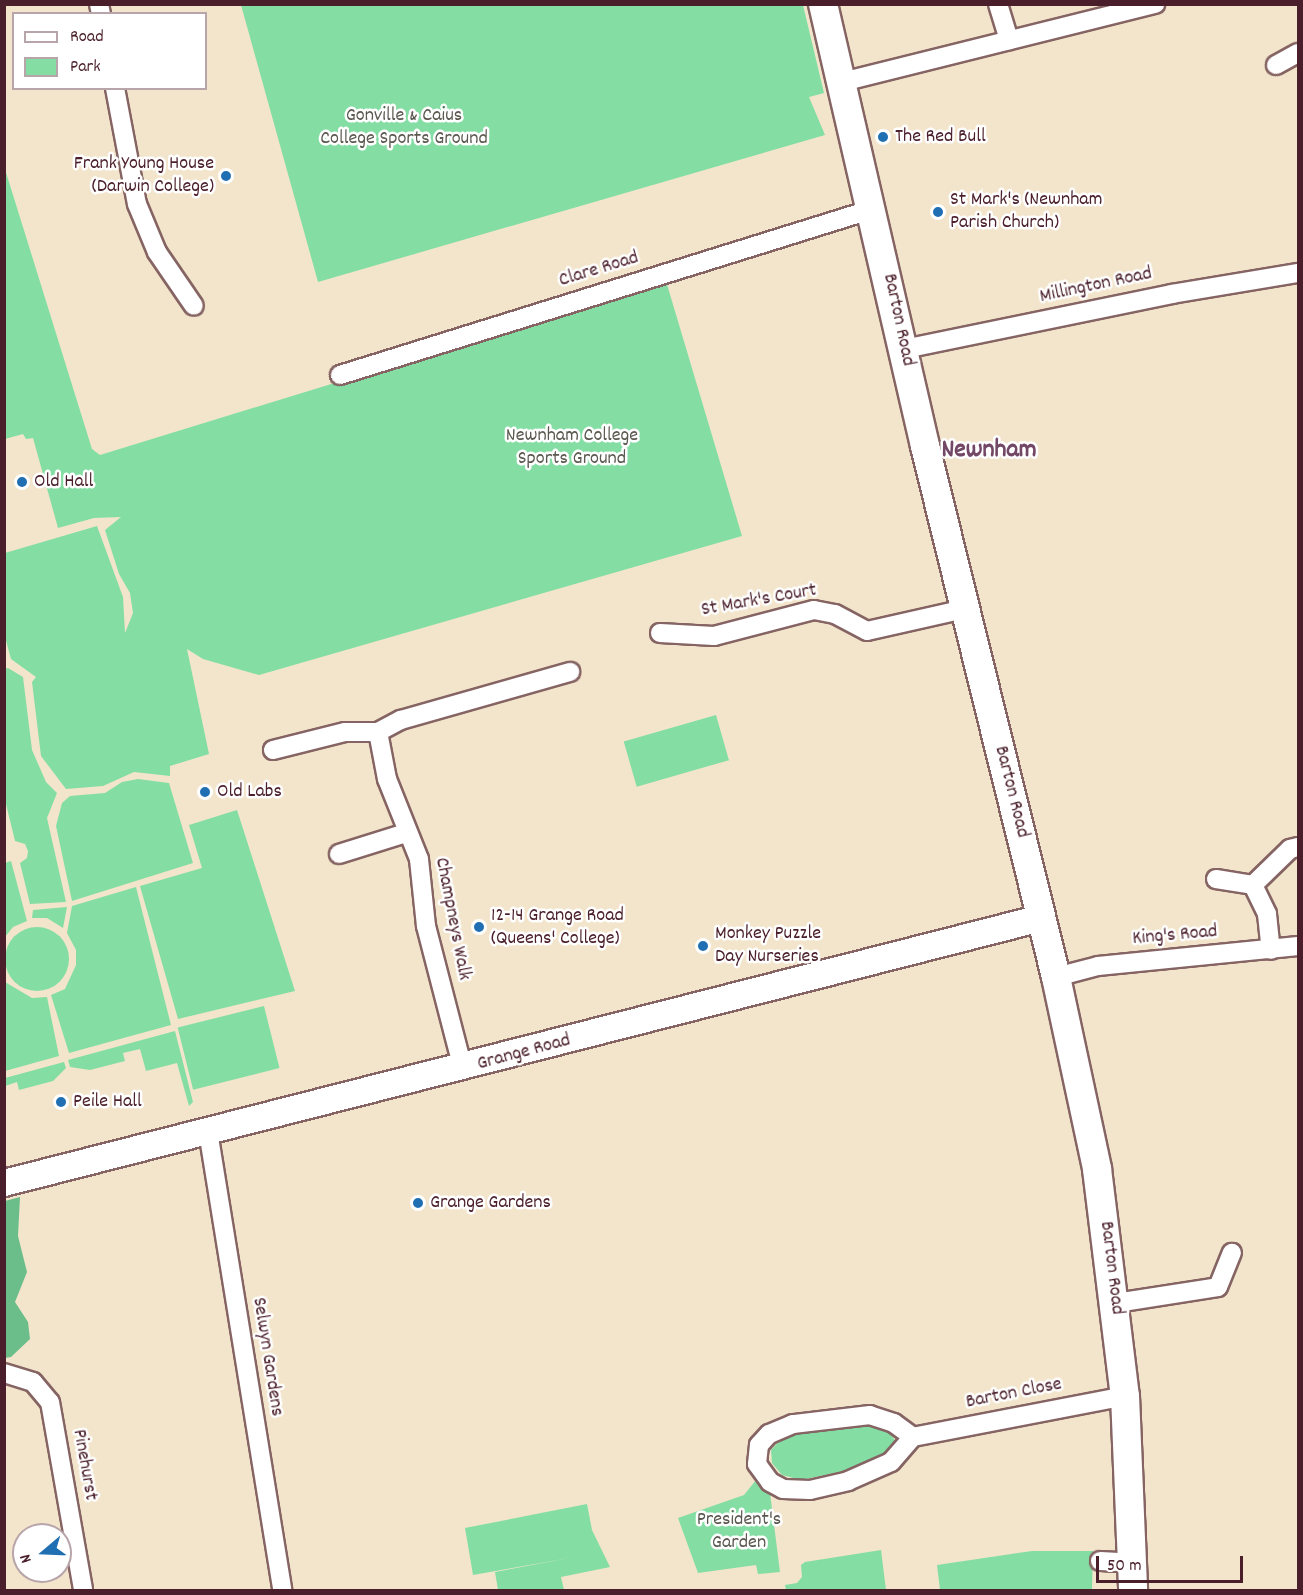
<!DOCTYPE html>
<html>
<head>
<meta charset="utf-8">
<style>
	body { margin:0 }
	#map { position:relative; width:1303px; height:1595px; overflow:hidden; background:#f2e5cb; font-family:Dekko,sans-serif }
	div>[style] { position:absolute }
	.green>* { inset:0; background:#84dea4; transform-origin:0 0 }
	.round { border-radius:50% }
	.forest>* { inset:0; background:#6bbd8a }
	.roads { filter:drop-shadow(2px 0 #856463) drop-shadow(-2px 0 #856463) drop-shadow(0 2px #856463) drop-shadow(0 -2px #856463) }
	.street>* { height:18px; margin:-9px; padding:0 9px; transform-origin:9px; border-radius:9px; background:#fff }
	.secondary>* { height:26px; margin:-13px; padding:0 13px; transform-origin:13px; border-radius:13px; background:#fff }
	.primary>* { height:28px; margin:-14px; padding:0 14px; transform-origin:14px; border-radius:14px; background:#fff }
	.dots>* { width:16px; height:16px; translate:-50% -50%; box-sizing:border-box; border:3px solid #fff; border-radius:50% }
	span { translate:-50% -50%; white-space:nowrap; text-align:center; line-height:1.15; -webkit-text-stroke:5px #fff; paint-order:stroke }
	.park-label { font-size:20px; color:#5b584f }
	.poi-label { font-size:20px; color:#4a1f2b }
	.left { translate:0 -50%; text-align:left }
	.right { translate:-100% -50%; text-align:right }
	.street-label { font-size:20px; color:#4a1f2b }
	.district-label { font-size:26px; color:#734766; font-weight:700 }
	.frame { position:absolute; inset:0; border:6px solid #4a1f2b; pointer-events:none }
	.legend { position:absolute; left:12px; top:12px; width:195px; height:78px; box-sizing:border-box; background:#fff; border:2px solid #b7a5aa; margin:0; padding:8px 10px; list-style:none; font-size:18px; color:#4a1f2b }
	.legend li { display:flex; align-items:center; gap:12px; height:30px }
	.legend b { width:30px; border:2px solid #b7a5aa }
	.north { position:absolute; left:12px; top:1523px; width:60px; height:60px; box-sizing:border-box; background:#fff; border:2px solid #b7a5aa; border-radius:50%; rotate:251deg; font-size:16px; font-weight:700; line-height:24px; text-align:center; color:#4a1f2b }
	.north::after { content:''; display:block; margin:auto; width:21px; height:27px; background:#1f6fb2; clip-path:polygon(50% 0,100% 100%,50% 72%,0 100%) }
	.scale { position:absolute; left:1096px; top:1556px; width:147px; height:27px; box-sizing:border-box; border:3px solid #4a1f2b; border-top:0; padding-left:8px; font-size:18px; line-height:21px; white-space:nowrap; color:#4a1f2b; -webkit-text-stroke:4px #fff; paint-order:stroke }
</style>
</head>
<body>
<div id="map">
	<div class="green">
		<div style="clip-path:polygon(241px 5px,803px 5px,824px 93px,809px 97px,825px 135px,318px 282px)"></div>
		<div style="clip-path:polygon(4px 166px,92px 449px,100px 455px,666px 281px,742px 536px,259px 675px,203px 659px,187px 649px,209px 754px,170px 766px,170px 776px,134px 772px,103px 786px,66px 789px,41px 756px,32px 682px,36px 677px,11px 659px,5px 637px,5px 553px,97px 526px,123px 597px,125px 633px,133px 613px,130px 593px,119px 574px,105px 530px,121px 517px,94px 518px,58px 528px,33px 438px,26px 439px,23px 434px,5px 439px)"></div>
		<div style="clip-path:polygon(8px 668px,23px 677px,32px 750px,46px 782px,57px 793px,47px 818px,66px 902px,30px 904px,20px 863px,27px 858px,28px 851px,25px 844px,15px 841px,5px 800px,4px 669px)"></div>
		<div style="left:716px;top:715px;width:47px;height:96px;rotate:74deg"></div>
		<div style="clip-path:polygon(138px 779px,169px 783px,193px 863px,72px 901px,56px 826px,62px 803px,70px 796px,105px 793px,122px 782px)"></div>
		<div style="clip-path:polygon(237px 810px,295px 991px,178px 1019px,140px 886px,202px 868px,189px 825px)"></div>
		<div style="clip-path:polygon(11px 861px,27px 921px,13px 927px,5px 937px,5px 863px)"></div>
		<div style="clip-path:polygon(136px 887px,171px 1025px,69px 1053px,51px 995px,65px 989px,76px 965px,76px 950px,67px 933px,72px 906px)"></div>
		<div style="clip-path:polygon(67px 907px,63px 928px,47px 918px,32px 918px,33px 910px)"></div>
		<div class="round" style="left:5px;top:927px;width:64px;height:64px"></div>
		<div style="clip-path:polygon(5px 982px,32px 998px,47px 997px,59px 1056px,5px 1071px)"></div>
		<div style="left:264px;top:1006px;width:64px;height:89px;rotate:76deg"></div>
		<div style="clip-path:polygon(175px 1031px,193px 1102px,189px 1106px,177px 1063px,146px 1071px,140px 1049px,123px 1053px,125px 1061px,90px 1070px,70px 1067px,68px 1060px)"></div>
		<div style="clip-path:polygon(64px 1062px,66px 1068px,53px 1081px,19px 1090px,17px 1082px,5px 1086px,5px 1078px)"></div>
		<div style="clip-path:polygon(871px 1423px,889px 1429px,897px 1445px,889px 1455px,863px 1467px,801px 1480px,782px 1475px,772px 1463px,771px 1450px,784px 1436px,816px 1427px)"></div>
		<div style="clip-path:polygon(756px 1480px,770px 1493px,780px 1572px,758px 1574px,756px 1565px,698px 1573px,678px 1518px,744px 1495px)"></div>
		<div style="clip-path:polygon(587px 1504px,592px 1530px,610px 1567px,561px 1577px,564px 1590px,498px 1590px,495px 1572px,569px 1558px,473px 1575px,465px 1528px)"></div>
		<div style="clip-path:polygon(881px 1550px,886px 1590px,786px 1590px,785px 1585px,797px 1583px,802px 1577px,801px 1565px,805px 1562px)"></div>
		<div style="clip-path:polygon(1032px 1551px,1093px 1551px,1092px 1590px,940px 1590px,937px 1565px)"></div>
	</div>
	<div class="forest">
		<div style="clip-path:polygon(20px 1197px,18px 1236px,27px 1272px,15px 1302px,28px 1322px,30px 1339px,11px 1357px,5px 1358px,5px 1201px)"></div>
	</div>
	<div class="roads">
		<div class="street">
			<div style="left:99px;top:4px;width:10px;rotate:79deg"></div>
			<div style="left:998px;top:4px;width:38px;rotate:73deg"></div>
			<div style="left:1276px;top:65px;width:25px;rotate:-29deg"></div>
			<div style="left:842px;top:82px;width:323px;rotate:-14deg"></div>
			<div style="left:115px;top:88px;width:118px;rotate:79.3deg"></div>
			<div style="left:137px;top:204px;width:52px;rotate:67.4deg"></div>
			<div style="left:157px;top:252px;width:65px;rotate:55.6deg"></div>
			<div style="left:904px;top:349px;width:274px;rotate:-11.6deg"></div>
			<div style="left:1172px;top:294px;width:128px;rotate:-9.5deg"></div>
			<div style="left:340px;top:375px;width:558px;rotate:-17.3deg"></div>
			<div style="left:660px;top:633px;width:54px;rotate:3.2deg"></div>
			<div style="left:714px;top:636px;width:103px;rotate:-14.6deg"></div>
			<div style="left:814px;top:610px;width:21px;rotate:11deg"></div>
			<div style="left:835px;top:614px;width:36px;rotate:28deg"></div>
			<div style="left:867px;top:631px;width:100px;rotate:-12.7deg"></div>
			<div style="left:273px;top:750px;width:74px;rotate:-14deg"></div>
			<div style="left:345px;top:732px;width:33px"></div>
			<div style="left:339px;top:854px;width:70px;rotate:-17.4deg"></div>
			<div style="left:1216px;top:879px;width:37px;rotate:9deg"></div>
			<div style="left:1253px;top:885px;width:32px;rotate:64deg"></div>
			<div style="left:1267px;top:914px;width:36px;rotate:84deg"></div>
			<div style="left:1253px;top:885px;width:52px;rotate:-44.2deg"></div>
			<div style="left:1290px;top:849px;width:8px;rotate:-14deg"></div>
			<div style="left:1056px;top:977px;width:43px;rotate:-14.7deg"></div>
			<div style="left:1098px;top:966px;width:201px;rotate:-5.7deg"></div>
			<div style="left:463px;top:1069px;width:148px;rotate:-104.5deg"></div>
			<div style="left:426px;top:926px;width:67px;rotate:-96deg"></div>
			<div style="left:419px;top:859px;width:86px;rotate:-111.8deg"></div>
			<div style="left:387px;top:779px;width:48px;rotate:-100.8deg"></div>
			<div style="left:378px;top:732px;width:26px;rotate:-28deg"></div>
			<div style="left:401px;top:720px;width:176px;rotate:-15.9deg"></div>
			<div style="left:208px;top:1131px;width:465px;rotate:80.8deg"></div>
			<div style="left:1116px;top:1303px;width:103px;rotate:-8.9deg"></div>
			<div style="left:1218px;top:1287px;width:37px;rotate:-68deg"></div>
			<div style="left:4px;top:1373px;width:30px;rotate:17deg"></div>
			<div style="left:33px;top:1382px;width:26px;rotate:50deg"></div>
			<div style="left:50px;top:1402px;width:191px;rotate:80deg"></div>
			<div style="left:913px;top:1437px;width:24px;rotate:-144deg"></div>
			<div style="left:894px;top:1423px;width:25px;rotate:-162deg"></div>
			<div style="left:870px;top:1415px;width:78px;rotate:173.3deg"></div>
			<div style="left:793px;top:1424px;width:26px;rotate:157deg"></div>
			<div style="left:769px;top:1434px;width:15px;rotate:132deg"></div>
			<div style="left:759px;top:1445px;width:19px;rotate:96deg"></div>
			<div style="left:757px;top:1464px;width:22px;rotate:54deg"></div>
			<div style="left:770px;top:1482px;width:15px;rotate:28deg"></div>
			<div style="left:783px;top:1489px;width:27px;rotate:2deg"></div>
			<div style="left:810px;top:1490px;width:39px;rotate:-13deg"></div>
			<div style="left:848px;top:1481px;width:47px;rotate:-23.8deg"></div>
			<div style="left:891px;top:1462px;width:33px;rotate:-49deg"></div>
			<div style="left:913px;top:1437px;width:216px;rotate:-10.9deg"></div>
			<div style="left:1100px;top:1561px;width:33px;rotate:3deg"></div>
		</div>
		<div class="secondary">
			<div style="left:4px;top:1183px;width:1070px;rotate:-14.33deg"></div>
		</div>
		<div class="primary">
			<div style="left:823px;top:4px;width:454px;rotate:77deg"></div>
			<div style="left:925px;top:446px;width:547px;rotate:76.14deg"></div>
			<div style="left:1056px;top:977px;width:196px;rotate:77.9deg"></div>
			<div style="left:1097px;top:1169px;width:229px;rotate:83deg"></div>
			<div style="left:1125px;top:1396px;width:194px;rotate:87.6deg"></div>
		</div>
	</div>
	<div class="dots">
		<div style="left:883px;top:137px;background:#1f6fb2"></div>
		<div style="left:226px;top:176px;background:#1f6fb2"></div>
		<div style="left:938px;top:212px;background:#1f6fb2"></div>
		<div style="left:22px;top:482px;background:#1f6fb2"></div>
		<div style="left:205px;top:792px;background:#1f6fb2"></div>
		<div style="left:479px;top:927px;background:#1f6fb2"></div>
		<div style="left:703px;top:946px;background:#1f6fb2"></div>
		<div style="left:61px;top:1102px;background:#1f6fb2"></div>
		<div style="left:418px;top:1203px;background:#1f6fb2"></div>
	</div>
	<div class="park-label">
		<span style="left:404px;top:128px">Gonville &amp; Caius<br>College Sports Ground</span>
		<span style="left:572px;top:448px">Newnham College<br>Sports Ground</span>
		<span style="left:739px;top:1532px">President's<br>Garden</span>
	</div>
	<div class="poi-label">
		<span class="left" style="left:895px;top:137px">The Red Bull</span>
		<span class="right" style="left:214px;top:176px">Frank Young House<br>(Darwin College)</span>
		<span class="left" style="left:950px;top:212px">St Mark's (Newnham<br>Parish Church)</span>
		<span class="left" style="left:34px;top:482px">Old Hall</span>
		<span class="left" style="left:217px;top:792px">Old Labs</span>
		<span class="left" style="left:491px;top:928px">12-14 Grange Road<br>(Queens' College)</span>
		<span class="left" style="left:715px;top:946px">Monkey Puzzle<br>Day Nurseries</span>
		<span class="left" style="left:73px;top:1102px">Peile Hall</span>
		<span class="left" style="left:430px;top:1203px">Grange Gardens</span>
	</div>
	<div class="street-label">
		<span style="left:599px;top:270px;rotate:-17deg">Clare Road</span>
		<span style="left:1096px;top:286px;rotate:-12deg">Millington Road</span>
		<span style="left:898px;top:320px;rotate:78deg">Barton Road</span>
		<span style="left:759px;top:601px;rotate:-10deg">St Mark's Court</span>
		<span style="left:1011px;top:792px;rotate:76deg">Barton Road</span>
		<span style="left:452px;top:919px;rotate:79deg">Champneys Walk</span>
		<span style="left:1175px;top:936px;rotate:-5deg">King's Road</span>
		<span style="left:524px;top:1053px;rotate:-15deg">Grange Road</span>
		<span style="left:1111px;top:1268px;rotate:83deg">Barton Road</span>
		<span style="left:267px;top:1357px;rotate:81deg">Selwyn Gardens</span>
		<span style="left:1014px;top:1394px;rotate:-11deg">Barton Close</span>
		<span style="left:84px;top:1465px;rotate:80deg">Pinehurst</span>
	</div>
	<div class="district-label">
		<span style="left:989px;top:451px">Newnham</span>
	</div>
	<div class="frame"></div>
	<ul class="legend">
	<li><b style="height:8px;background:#fff"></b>Road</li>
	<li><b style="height:16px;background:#84dea4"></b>Park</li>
	</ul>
	<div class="north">N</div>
	<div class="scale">50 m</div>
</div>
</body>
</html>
